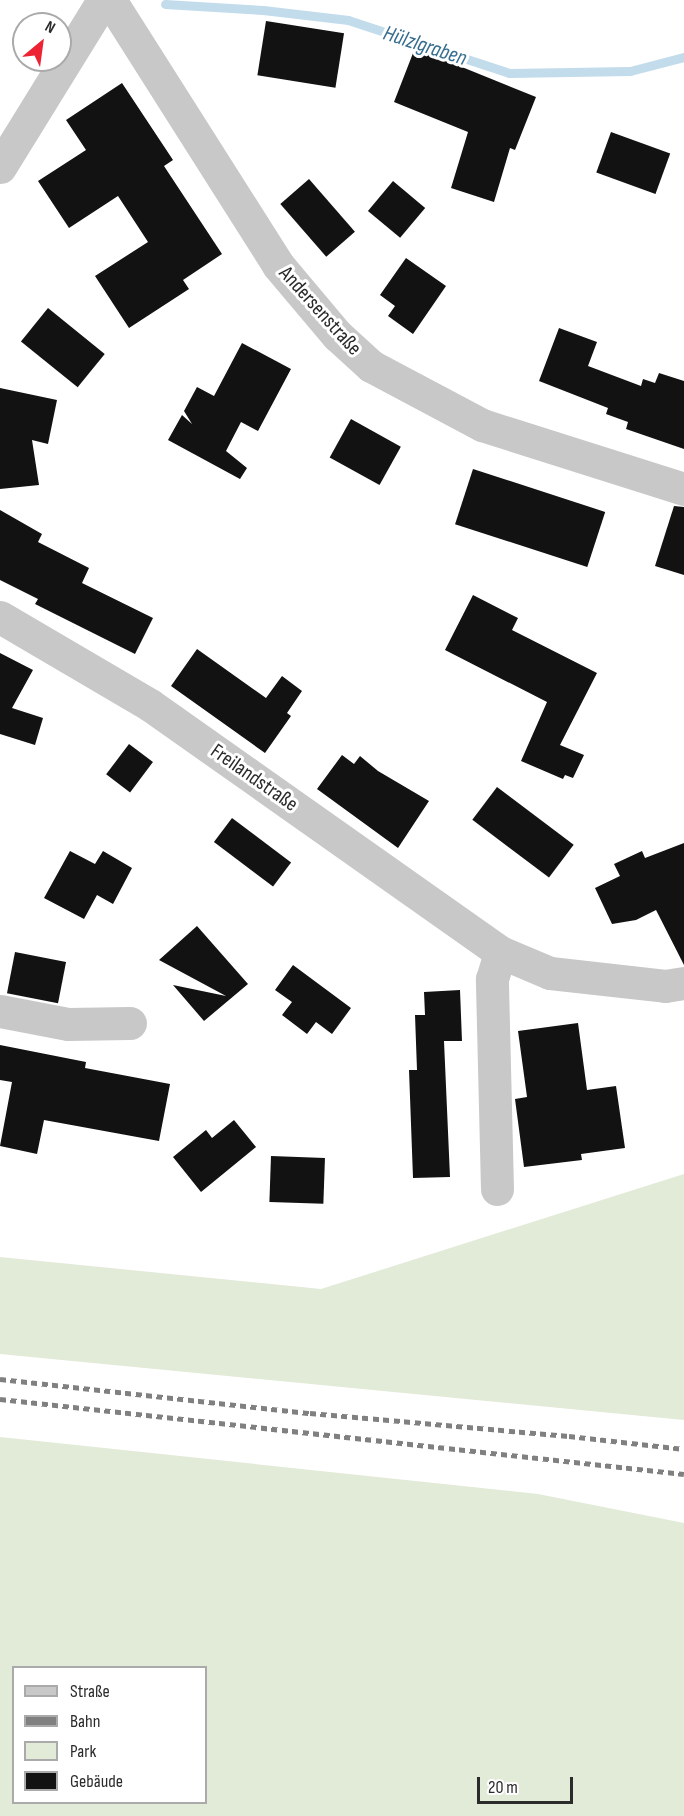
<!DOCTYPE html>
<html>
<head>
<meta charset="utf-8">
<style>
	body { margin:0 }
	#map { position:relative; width:684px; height:1816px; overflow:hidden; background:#fff; font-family:"Sofia Sans Condensed",sans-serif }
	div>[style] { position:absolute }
	.green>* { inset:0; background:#e2ead8 }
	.stream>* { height:9px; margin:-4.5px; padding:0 4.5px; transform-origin:4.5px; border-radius:4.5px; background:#c2dcec }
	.building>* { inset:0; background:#121212; transform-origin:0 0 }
	.street>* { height:33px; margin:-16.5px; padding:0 16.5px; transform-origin:16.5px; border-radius:16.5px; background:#c8c8c8 }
	.rail>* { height:4.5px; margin-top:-2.25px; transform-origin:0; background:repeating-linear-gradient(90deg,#808080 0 6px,transparent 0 10.5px) }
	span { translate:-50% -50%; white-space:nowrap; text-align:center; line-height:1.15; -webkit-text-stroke:6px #fff; paint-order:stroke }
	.street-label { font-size:21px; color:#2b2b2b }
	.water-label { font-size:22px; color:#376e90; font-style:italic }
	.legend { position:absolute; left:12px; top:1666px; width:195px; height:138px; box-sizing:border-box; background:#fff; border:2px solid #aaa; margin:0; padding:8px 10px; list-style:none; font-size:18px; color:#2b2b2b }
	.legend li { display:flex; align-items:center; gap:12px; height:30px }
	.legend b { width:30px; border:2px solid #aaa }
	.north { position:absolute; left:12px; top:12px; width:60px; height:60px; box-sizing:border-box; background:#fff; border:2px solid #aaa; border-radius:50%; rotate:29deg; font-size:16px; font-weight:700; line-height:24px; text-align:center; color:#2b2b2b }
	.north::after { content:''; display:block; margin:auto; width:21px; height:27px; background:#ed2334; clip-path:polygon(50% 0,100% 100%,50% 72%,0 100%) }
	.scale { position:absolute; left:477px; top:1777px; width:96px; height:27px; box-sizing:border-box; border:3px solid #2b2b2b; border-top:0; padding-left:8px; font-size:18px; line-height:21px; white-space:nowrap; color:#2b2b2b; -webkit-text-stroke:4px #fff; paint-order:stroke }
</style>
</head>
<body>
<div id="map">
	<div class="green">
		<div style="clip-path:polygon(684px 1174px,684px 1420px,0 1354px,0 1257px,321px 1289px)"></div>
		<div style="clip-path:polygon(evenodd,0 1437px,538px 1494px,684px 1523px,684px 1816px,0 1816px,0 1437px,14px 1668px,206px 1668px,206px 1802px,14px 1802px,14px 1668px)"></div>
	</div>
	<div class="stream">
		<div style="left:165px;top:4px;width:98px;rotate:3.5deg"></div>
		<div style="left:263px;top:10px;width:86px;rotate:6.7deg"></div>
		<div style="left:348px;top:20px;width:169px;rotate:18.2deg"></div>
		<div style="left:509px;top:73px;width:121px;rotate:-0.9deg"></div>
		<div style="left:630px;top:71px;width:56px;rotate:-14.5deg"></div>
	</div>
	<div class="building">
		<div style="left:266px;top:21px;width:79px;height:55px;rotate:9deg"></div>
		<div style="clip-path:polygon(415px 48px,536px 97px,515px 150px,510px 148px,494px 202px,451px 188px,468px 132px,394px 102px)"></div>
		<div style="clip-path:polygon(122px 83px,173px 160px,164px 166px,222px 254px,183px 280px,189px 289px,129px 328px,95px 276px,148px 242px,118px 196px,69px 228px,38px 181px,86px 150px,66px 120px)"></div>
		<div style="left:611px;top:132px;width:63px;height:43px;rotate:20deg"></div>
		<div style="left:309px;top:179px;width:70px;height:38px;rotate:49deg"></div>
		<div style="left:393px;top:181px;width:42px;height:39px;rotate:40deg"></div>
		<div style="clip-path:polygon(406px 258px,446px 286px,413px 334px,388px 316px,395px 306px,380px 295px)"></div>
		<div style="left:48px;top:308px;width:73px;height:43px;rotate:39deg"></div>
		<div style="clip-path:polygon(559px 328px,597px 342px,588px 366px,641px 386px,643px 379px,655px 383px,659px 373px,684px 381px,684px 449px,626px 429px,628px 422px,606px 414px,608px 408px,539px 381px)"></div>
		<div style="clip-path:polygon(242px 343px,291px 369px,258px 431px,241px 422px,226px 451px,247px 468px,240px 479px,168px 440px,182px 415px,192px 424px,184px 411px,197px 387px,214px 396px)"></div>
		<div style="clip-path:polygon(0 388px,57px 400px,48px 444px,32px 440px,39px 485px,0 489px)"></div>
		<div style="left:351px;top:419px;width:57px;height:44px;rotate:29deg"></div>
		<div style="left:473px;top:469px;width:139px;height:58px;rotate:18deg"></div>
		<div style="clip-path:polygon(674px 506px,684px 507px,684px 575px,655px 566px)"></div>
		<div style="clip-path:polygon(0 510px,42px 534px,38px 542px,89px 568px,82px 583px,153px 618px,135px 654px,35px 604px,38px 599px,0 580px)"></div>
		<div style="clip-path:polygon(473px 595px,518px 618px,512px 630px,597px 673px,560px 745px,584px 755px,573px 778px,565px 775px,563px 779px,521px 761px,547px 702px,445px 650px)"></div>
		<div style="clip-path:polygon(197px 649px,266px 698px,282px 676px,302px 691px,287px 713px,291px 716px,265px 753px,171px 686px)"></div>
		<div style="clip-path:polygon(0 653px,33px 670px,12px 708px,43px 718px,35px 745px,0 734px)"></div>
		<div style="left:129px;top:744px;width:30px;height:38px;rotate:37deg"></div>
		<div style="clip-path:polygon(342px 755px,354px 764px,360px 756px,378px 771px,429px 801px,398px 848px,317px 789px)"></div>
		<div style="left:497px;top:787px;width:96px;height:41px;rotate:37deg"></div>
		<div style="left:232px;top:818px;width:74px;height:30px;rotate:37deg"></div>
		<div style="clip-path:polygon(684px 843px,684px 965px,656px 910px,636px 920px,612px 924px,595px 888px,620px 876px,614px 864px,642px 851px,645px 858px)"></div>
		<div style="clip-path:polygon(70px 851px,95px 864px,103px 851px,132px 868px,113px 904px,97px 895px,84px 919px,44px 898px)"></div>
		<div style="clip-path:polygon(197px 926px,248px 984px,204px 1021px,173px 985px,226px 996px,159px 960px)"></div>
		<div style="left:15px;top:952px;width:52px;height:42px;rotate:11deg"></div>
		<div style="clip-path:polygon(293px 965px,351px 1008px,332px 1034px,316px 1022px,307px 1034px,282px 1015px,292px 1002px,275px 990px)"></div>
		<div style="clip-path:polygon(460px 990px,462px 1041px,444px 1041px,450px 1177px,413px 1178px,409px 1070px,417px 1070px,415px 1015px,425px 1015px,424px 992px)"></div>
		<div style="clip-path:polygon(578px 1023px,587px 1090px,616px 1086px,625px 1148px,581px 1154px,582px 1160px,524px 1167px,515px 1099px,527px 1097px,518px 1031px)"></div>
		<div style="clip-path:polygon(0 1045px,86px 1062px,85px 1068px,170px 1084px,159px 1141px,44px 1120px,37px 1154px,0 1146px,12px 1082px,0 1080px)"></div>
		<div style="clip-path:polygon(234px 1120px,256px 1147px,201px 1192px,173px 1157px,206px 1130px,212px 1138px)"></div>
		<div style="left:271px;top:1156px;width:54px;height:46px;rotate:2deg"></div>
	</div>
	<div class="street">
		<div style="left:110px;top:0;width:314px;rotate:57.6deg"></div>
		<div style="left:278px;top:265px;width:92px;rotate:49.9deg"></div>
		<div style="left:337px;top:335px;width:46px;rotate:42.4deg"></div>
		<div style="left:371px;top:366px;width:126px;rotate:28deg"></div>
		<div style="left:482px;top:425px;width:212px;rotate:17.6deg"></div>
		<div style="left:0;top:167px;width:196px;rotate:-58.3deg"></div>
		<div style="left:0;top:617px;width:174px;rotate:30.4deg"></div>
		<div style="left:150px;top:705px;width:428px;rotate:35.2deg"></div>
		<div style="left:500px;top:952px;width:54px;rotate:22.8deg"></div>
		<div style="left:550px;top:973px;width:116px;rotate:6.4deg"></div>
		<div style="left:665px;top:986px;width:19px;rotate:-9deg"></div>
		<div style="left:0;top:1011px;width:69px;rotate:10.8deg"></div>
		<div style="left:68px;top:1024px;width:62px;rotate:-0.9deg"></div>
		<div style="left:497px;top:1189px;width:210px;rotate:-91.4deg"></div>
		<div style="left:492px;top:979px;width:28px;rotate:-73deg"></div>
	</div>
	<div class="rail">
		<div style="left:0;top:1379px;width:312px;rotate:6.3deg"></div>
		<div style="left:310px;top:1413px;width:260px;rotate:5.1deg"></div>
		<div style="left:569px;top:1436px;width:116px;rotate:6.4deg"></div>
		<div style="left:0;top:1399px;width:688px;rotate:6.26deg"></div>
	</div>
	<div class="street-label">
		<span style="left:320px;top:311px;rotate:48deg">Andersenstraße</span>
		<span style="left:254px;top:778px;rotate:35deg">Freilandstraße</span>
	</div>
	<div class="water-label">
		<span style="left:425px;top:46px;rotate:18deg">Hülzlgraben</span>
	</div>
	<ul class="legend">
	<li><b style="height:8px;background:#c8c8c8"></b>Straße</li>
	<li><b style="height:8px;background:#808080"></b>Bahn</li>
	<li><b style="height:16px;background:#e2ead8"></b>Park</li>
	<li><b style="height:16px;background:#121212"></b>Gebäude</li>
	</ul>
	<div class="north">N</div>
	<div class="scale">20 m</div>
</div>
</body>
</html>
